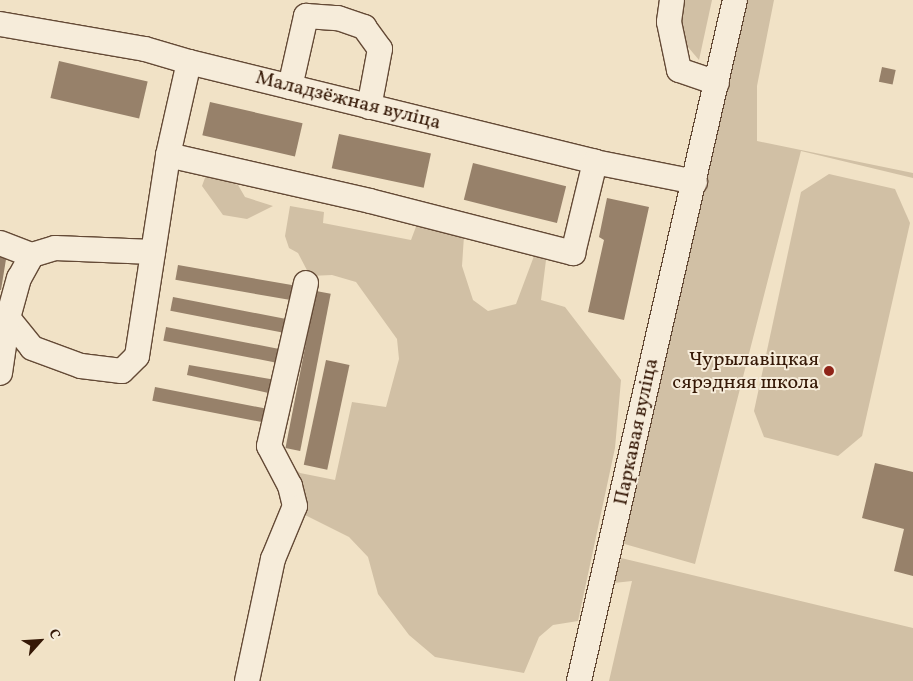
<!DOCTYPE html>
<html>
<head>
<meta charset="utf-8">
<style>
	body { margin:0 }
	#map { position:relative; width:913px; height:681px; overflow:hidden; background:#f1e2c6; font-family:Vollkorn,serif }
	div>[style] { position:absolute }
	.green>* { inset:0; background:#d1c0a5 }
	.building>* { inset:0; background:#97816a; transform-origin:0 0 }
	.roads { filter:drop-shadow(1px 0 #644a36) drop-shadow(-1px 0 #644a36) drop-shadow(0 1px #644a36) drop-shadow(0 -1px #644a36) }
	.minor>* { height:24px; margin:-12px; padding:0 12px; transform-origin:12px; border-radius:12px; background:#f6ecda }
	.dots>* { width:14px; height:14px; translate:-50% -50%; box-sizing:border-box; border:2px solid #f6ecda; border-radius:50% }
	span { translate:-50% -50%; white-space:nowrap; text-align:center; line-height:1.15; -webkit-text-stroke:4px #f6ecda; paint-order:stroke }
	.street-label { font-size:20px; color:#351806 }
	.poi-label { font-size:20px; color:#351806 }
	.right { translate:-100% -50%; text-align:right }
	.north { position:absolute; left:15px; top:616px; width:50px; height:50px; -webkit-text-stroke:4px #f6ecda; paint-order:stroke; rotate:64deg; font-size:14px; font-weight:700; line-height:20px; text-align:center; color:#351806 }
	.north::after { content:''; display:block; margin:auto; width:18px; height:22px; background:#351806; clip-path:polygon(50% 0,100% 100%,50% 72%,0 100%) }
</style>
</head>
<body>
<div id="map">
	<div class="green">
		<div style="clip-path:polygon(679px 0,712px 0,699px 60px,682px 40px)"></div>
		<div style="clip-path:polygon(745px 0,774px 0,757px 86px,757px 141px,913px 173px,913px 178px,801px 151px,695px 564px,621px 543px)"></div>
		<div style="clip-path:polygon(829px 174px,895px 189px,910px 223px,862px 436px,838px 456px,764px 437px,754px 411px,801px 192px)"></div>
		<div style="clip-path:polygon(206px 175px,238px 185px,245px 197px,273px 206px,247px 219px,223px 215px,202px 186px)"></div>
		<div style="clip-path:polygon(290px 206px,324px 212px,323px 223px,411px 240px,417px 224px,464px 236px,462px 266px,473px 300px,488px 311px,516px 304px,534px 256px,546px 260px,541px 300px,565px 307px,621px 380px,615px 448px,578px 621px,553px 625px,539px 637px,524px 673px,435px 657px,409px 635px,378px 594px,368px 557px,349px 537px,301px 513px,279px 455px,300px 473px,335px 480px,352px 402px,386px 407px,399px 359px,397px 339px,356px 282px,332px 275px,310px 276px,298px 253px,289px 248px,285px 236px)"></div>
		<div style="clip-path:polygon(621px 558px,913px 628px,913px 681px,609px 681px,632px 581px,614px 583px)"></div>
	</div>
	<div class="building">
		<div style="left:59px;top:61px;width:91px;height:38px;rotate:13deg"></div>
		<div style="left:882px;top:67px;width:14px;height:15px;rotate:12deg"></div>
		<div style="left:210px;top:102px;width:95px;height:34px;rotate:13deg"></div>
		<div style="left:339px;top:134px;width:94px;height:35px;rotate:12deg"></div>
		<div style="left:473px;top:163px;width:96px;height:38px;rotate:14deg"></div>
		<div style="clip-path:polygon(607px 198px,649px 207px,624px 320px,588px 312px,604px 240px,599px 237px)"></div>
		<div style="clip-path:polygon(0 246px,8px 247px,1px 290px,0 290px)"></div>
		<div style="left:178px;top:265px;width:117px;height:15px;rotate:10deg"></div>
		<div style="left:316px;top:291px;width:15px;height:160px;rotate:11deg"></div>
		<div style="left:173px;top:297px;width:118px;height:14px;rotate:11deg"></div>
		<div style="left:166px;top:327px;width:118px;height:14px;rotate:11deg"></div>
		<div style="left:326px;top:360px;width:24px;height:107px;rotate:12deg"></div>
		<div style="clip-path:polygon(189px 365px,276px 380px,273px 394px,187px 375px)"></div>
		<div style="left:155px;top:387px;width:118px;height:14px;rotate:11deg"></div>
		<div style="clip-path:polygon(875px 463px,913px 472px,913px 576px,894px 571px,904px 529px,862px 518px)"></div>
	</div>
	<div class="roads">
		<div class="minor">
			<div style="left:672px;top:0;width:22px;rotate:98deg"></div>
			<div style="left:669px;top:22px;width:49px;rotate:78.2deg"></div>
			<div style="left:679px;top:70px;width:40px;rotate:18.9deg"></div>
			<div style="left:0;top:24px;width:147px;rotate:9.8deg"></div>
			<div style="left:145px;top:49px;width:46px;rotate:16.5deg"></div>
			<div style="left:189px;top:62px;width:418px;rotate:13.8deg"></div>
			<div style="left:595px;top:162px;width:102px;rotate:11.3deg"></div>
			<div style="left:189px;top:62px;width:95px;rotate:102.7deg"></div>
			<div style="left:168px;top:155px;width:207px;rotate:12.8deg"></div>
			<div style="left:370px;top:201px;width:210px;rotate:14.4deg"></div>
			<div style="left:573px;top:253px;width:94px;rotate:-76.4deg"></div>
			<div style="left:290px;top:87px;width:73px;rotate:-77.3deg"></div>
			<div style="left:306px;top:16px;width:32px;rotate:4deg"></div>
			<div style="left:338px;top:18px;width:28px;rotate:19deg"></div>
			<div style="left:364px;top:27px;width:27px;rotate:54deg"></div>
			<div style="left:380px;top:49px;width:59px;rotate:100.7deg"></div>
			<div style="left:0;top:243px;width:34px;rotate:21deg"></div>
			<div style="left:153px;top:252px;width:98px;rotate:-177.7deg"></div>
			<div style="left:55px;top:248px;width:24px;rotate:163deg"></div>
			<div style="left:32px;top:255px;width:26px;rotate:119deg"></div>
			<div style="left:19px;top:278px;width:41px;rotate:105.4deg"></div>
			<div style="left:8px;top:318px;width:38px;rotate:51deg"></div>
			<div style="left:32px;top:348px;width:52px;rotate:20.2deg"></div>
			<div style="left:81px;top:366px;width:41px;rotate:7deg"></div>
			<div style="left:122px;top:371px;width:21px;rotate:-45deg"></div>
			<div style="left:137px;top:356px;width:203px;rotate:-81.2deg"></div>
			<div style="left:0;top:373px;width:56px;rotate:-81.7deg"></div>
			<div style="left:247px;top:681px;width:125px;rotate:-78deg"></div>
			<div style="left:273px;top:559px;width:57px;rotate:-67.5deg"></div>
			<div style="left:295px;top:506px;width:21px;rotate:-104deg"></div>
			<div style="left:290px;top:486px;width:45px;rotate:-117.7deg"></div>
			<div style="left:269px;top:446px;width:167px;rotate:-77.2deg"></div>
			<div style="left:579px;top:681px;width:699px;rotate:-77.1deg"></div>
		</div>
	</div>
	<div class="dots">
		<div style="left:829px;top:371px;background:#8f2418"></div>
	</div>
	<div class="street-label">
		<span style="left:348px;top:101px;rotate:14deg">Маладзёжная вуліца</span>
		<span style="left:637px;top:432px;rotate:-78deg">Паркавая вуліца</span>
	</div>
	<div class="poi-label">
		<span class="right" style="left:819px;top:372px">Чурылавіцкая<br>сярэдняя школа</span>
	</div>
	<div class="north">С</div>
</div>
</body>
</html>
